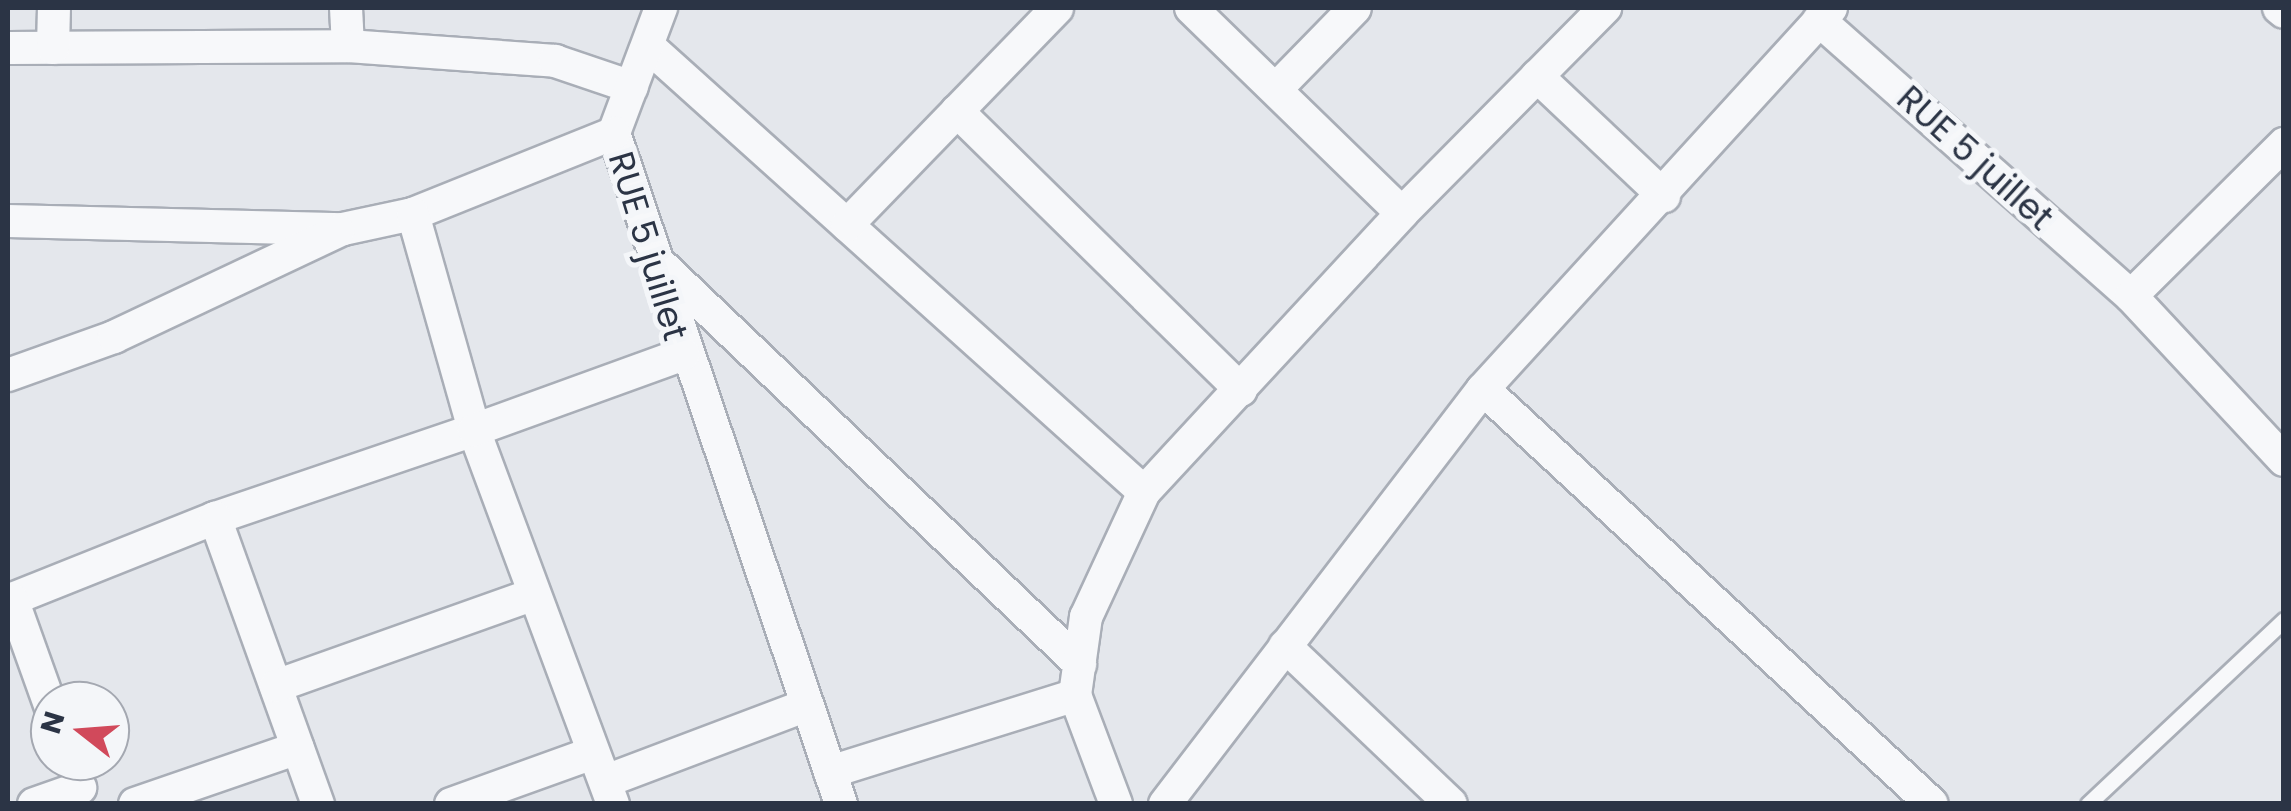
<!DOCTYPE html>
<html>
<head>
<meta charset="utf-8">
<style>
	body { margin:0 }
	#map { position:relative; width:2291px; height:811px; overflow:hidden; background:#e4e7ec; font-family:Poppins,sans-serif }
	div>[style] { position:absolute }
	.roads { filter:drop-shadow(2px 0 #a9aeb7) drop-shadow(-2px 0 #a9aeb7) drop-shadow(0 2px #a9aeb7) drop-shadow(0 -2px #a9aeb7) }
	.service>* { height:15px; margin:-7.5px; padding:0 7.5px; transform-origin:7.5px; border-radius:7.5px; background:#f7f8fa }
	.minor>* { height:32px; margin:-16px; padding:0 16px; transform-origin:16px; border-radius:16px; background:#f7f8fa }
	span { translate:-50% -50%; white-space:nowrap; text-align:center; line-height:1.15; -webkit-text-stroke:10px #f4f6f9; paint-order:stroke }
	.street-label { font-size:35px; color:#2b3445 }
	.frame { position:absolute; inset:0; border:10px solid #2b3445; pointer-events:none }
	.north { position:absolute; left:30px; top:681px; width:100px; height:100px; box-sizing:border-box; background:#f4f6f9; border:2px solid #a4a8b1; border-radius:50%; rotate:287deg; font-size:28px; font-weight:700; line-height:40px; text-align:center; color:#2b3445 }
	.north::after { content:''; display:block; margin:auto; width:35px; height:45px; background:#d1495b; clip-path:polygon(50% 0,100% 100%,50% 72%,0 100%) }
</style>
</head>
<body>
<div id="map">
	<div class="roads">
		<div class="service">
			<div style="left:2088px;top:804px;width:269px;rotate:-43.2deg"></div>
		</div>
		<div class="minor">
			<div style="left:346px;top:8px;width:38px;rotate:87deg"></div>
			<div style="left:1191px;top:8px;width:294px;rotate:44.2deg"></div>
			<div style="left:2279px;top:8px;width:6px;rotate:39deg"></div>
			<div style="left:1819px;top:20px;width:417px;rotate:41.5deg"></div>
			<div style="left:2131px;top:296px;width:224px;rotate:47deg"></div>
			<div style="left:648px;top:46px;width:667px;rotate:41.96deg"></div>
			<div style="left:8px;top:48px;width:340px;rotate:-0.3deg"></div>
			<div style="left:348px;top:46px;width:208px;rotate:4.1deg"></div>
			<div style="left:555px;top:61px;width:81px;rotate:18.7deg"></div>
			<div style="left:53px;top:48px;width:40px;rotate:-88.6deg"></div>
			<div style="left:1537px;top:76px;width:175px;rotate:43.4deg"></div>
			<div style="left:1278px;top:87px;width:110px;rotate:-45.7deg"></div>
			<div style="left:957px;top:111px;width:398px;rotate:44.5deg"></div>
			<div style="left:614px;top:133px;width:708px;rotate:71.31deg"></div>
			<div style="left:614px;top:133px;width:134px;rotate:-69.4deg"></div>
			<div style="left:413px;top:214px;width:217px;rotate:-21.9deg"></div>
			<div style="left:8px;top:221px;width:335px;rotate:1.4deg"></div>
			<div style="left:343px;top:229px;width:72px;rotate:-12.1deg"></div>
			<div style="left:413px;top:214px;width:224px;rotate:74.2deg"></div>
			<div style="left:474px;top:430px;width:274px;rotate:161.2deg"></div>
			<div style="left:215px;top:518px;width:223px;rotate:158.2deg"></div>
			<div style="left:847px;top:225px;width:302px;rotate:-45.9deg"></div>
			<div style="left:656px;top:260px;width:586px;rotate:43.62deg"></div>
			<div style="left:2131px;top:296px;width:216px;rotate:-44.8deg"></div>
			<div style="left:8px;top:375px;width:113px;rotate:-19.7deg"></div>
			<div style="left:114px;top:337px;width:248px;rotate:-25.3deg"></div>
			<div style="left:1483px;top:389px;width:611px;rotate:42.75deg"></div>
			<div style="left:215px;top:518px;width:304px;rotate:70.2deg"></div>
			<div style="left:12px;top:599px;width:113px;rotate:70.3deg"></div>
			<div style="left:1285px;top:646px;width:229px;rotate:43.6deg"></div>
			<div style="left:276px;top:686px;width:274px;rotate:-19.6deg"></div>
			<div style="left:830px;top:772px;width:257px;rotate:-17.4deg"></div>
			<div style="left:606px;top:781px;width:215px;rotate:-20.7deg"></div>
			<div style="left:34px;top:804px;width:49px;rotate:-19.2deg"></div>
			<div style="left:135px;top:804px;width:172px;rotate:-19deg"></div>
			<div style="left:451px;top:804px;width:151px;rotate:-19.8deg"></div>
			<div style="left:613px;top:804px;width:399px;rotate:-110.4deg"></div>
			<div style="left:474px;top:430px;width:223px;rotate:-19.9deg"></div>
			<div style="left:1116px;top:804px;width:116px;rotate:-110.6deg"></div>
			<div style="left:1075px;top:695px;width:79px;rotate:-82deg"></div>
			<div style="left:1086px;top:617px;width:138px;rotate:-65.1deg"></div>
			<div style="left:1144px;top:492px;width:380px;rotate:-47.2deg"></div>
			<div style="left:1402px;top:213px;width:289px;rotate:-45.3deg"></div>
			<div style="left:1165px;top:804px;width:523px;rotate:-52.54deg"></div>
			<div style="left:1483px;top:389px;width:516px;rotate:-47.59deg"></div>
		</div>
	</div>
	<div class="street-label">
		<span style="left:1975px;top:158px;rotate:42deg">RUE 5 juillet</span>
		<span style="left:648px;top:246px;rotate:73deg">RUE 5 juillet</span>
	</div>
	<div class="frame"></div>
	<div class="north">N</div>
</div>
</body>
</html>
